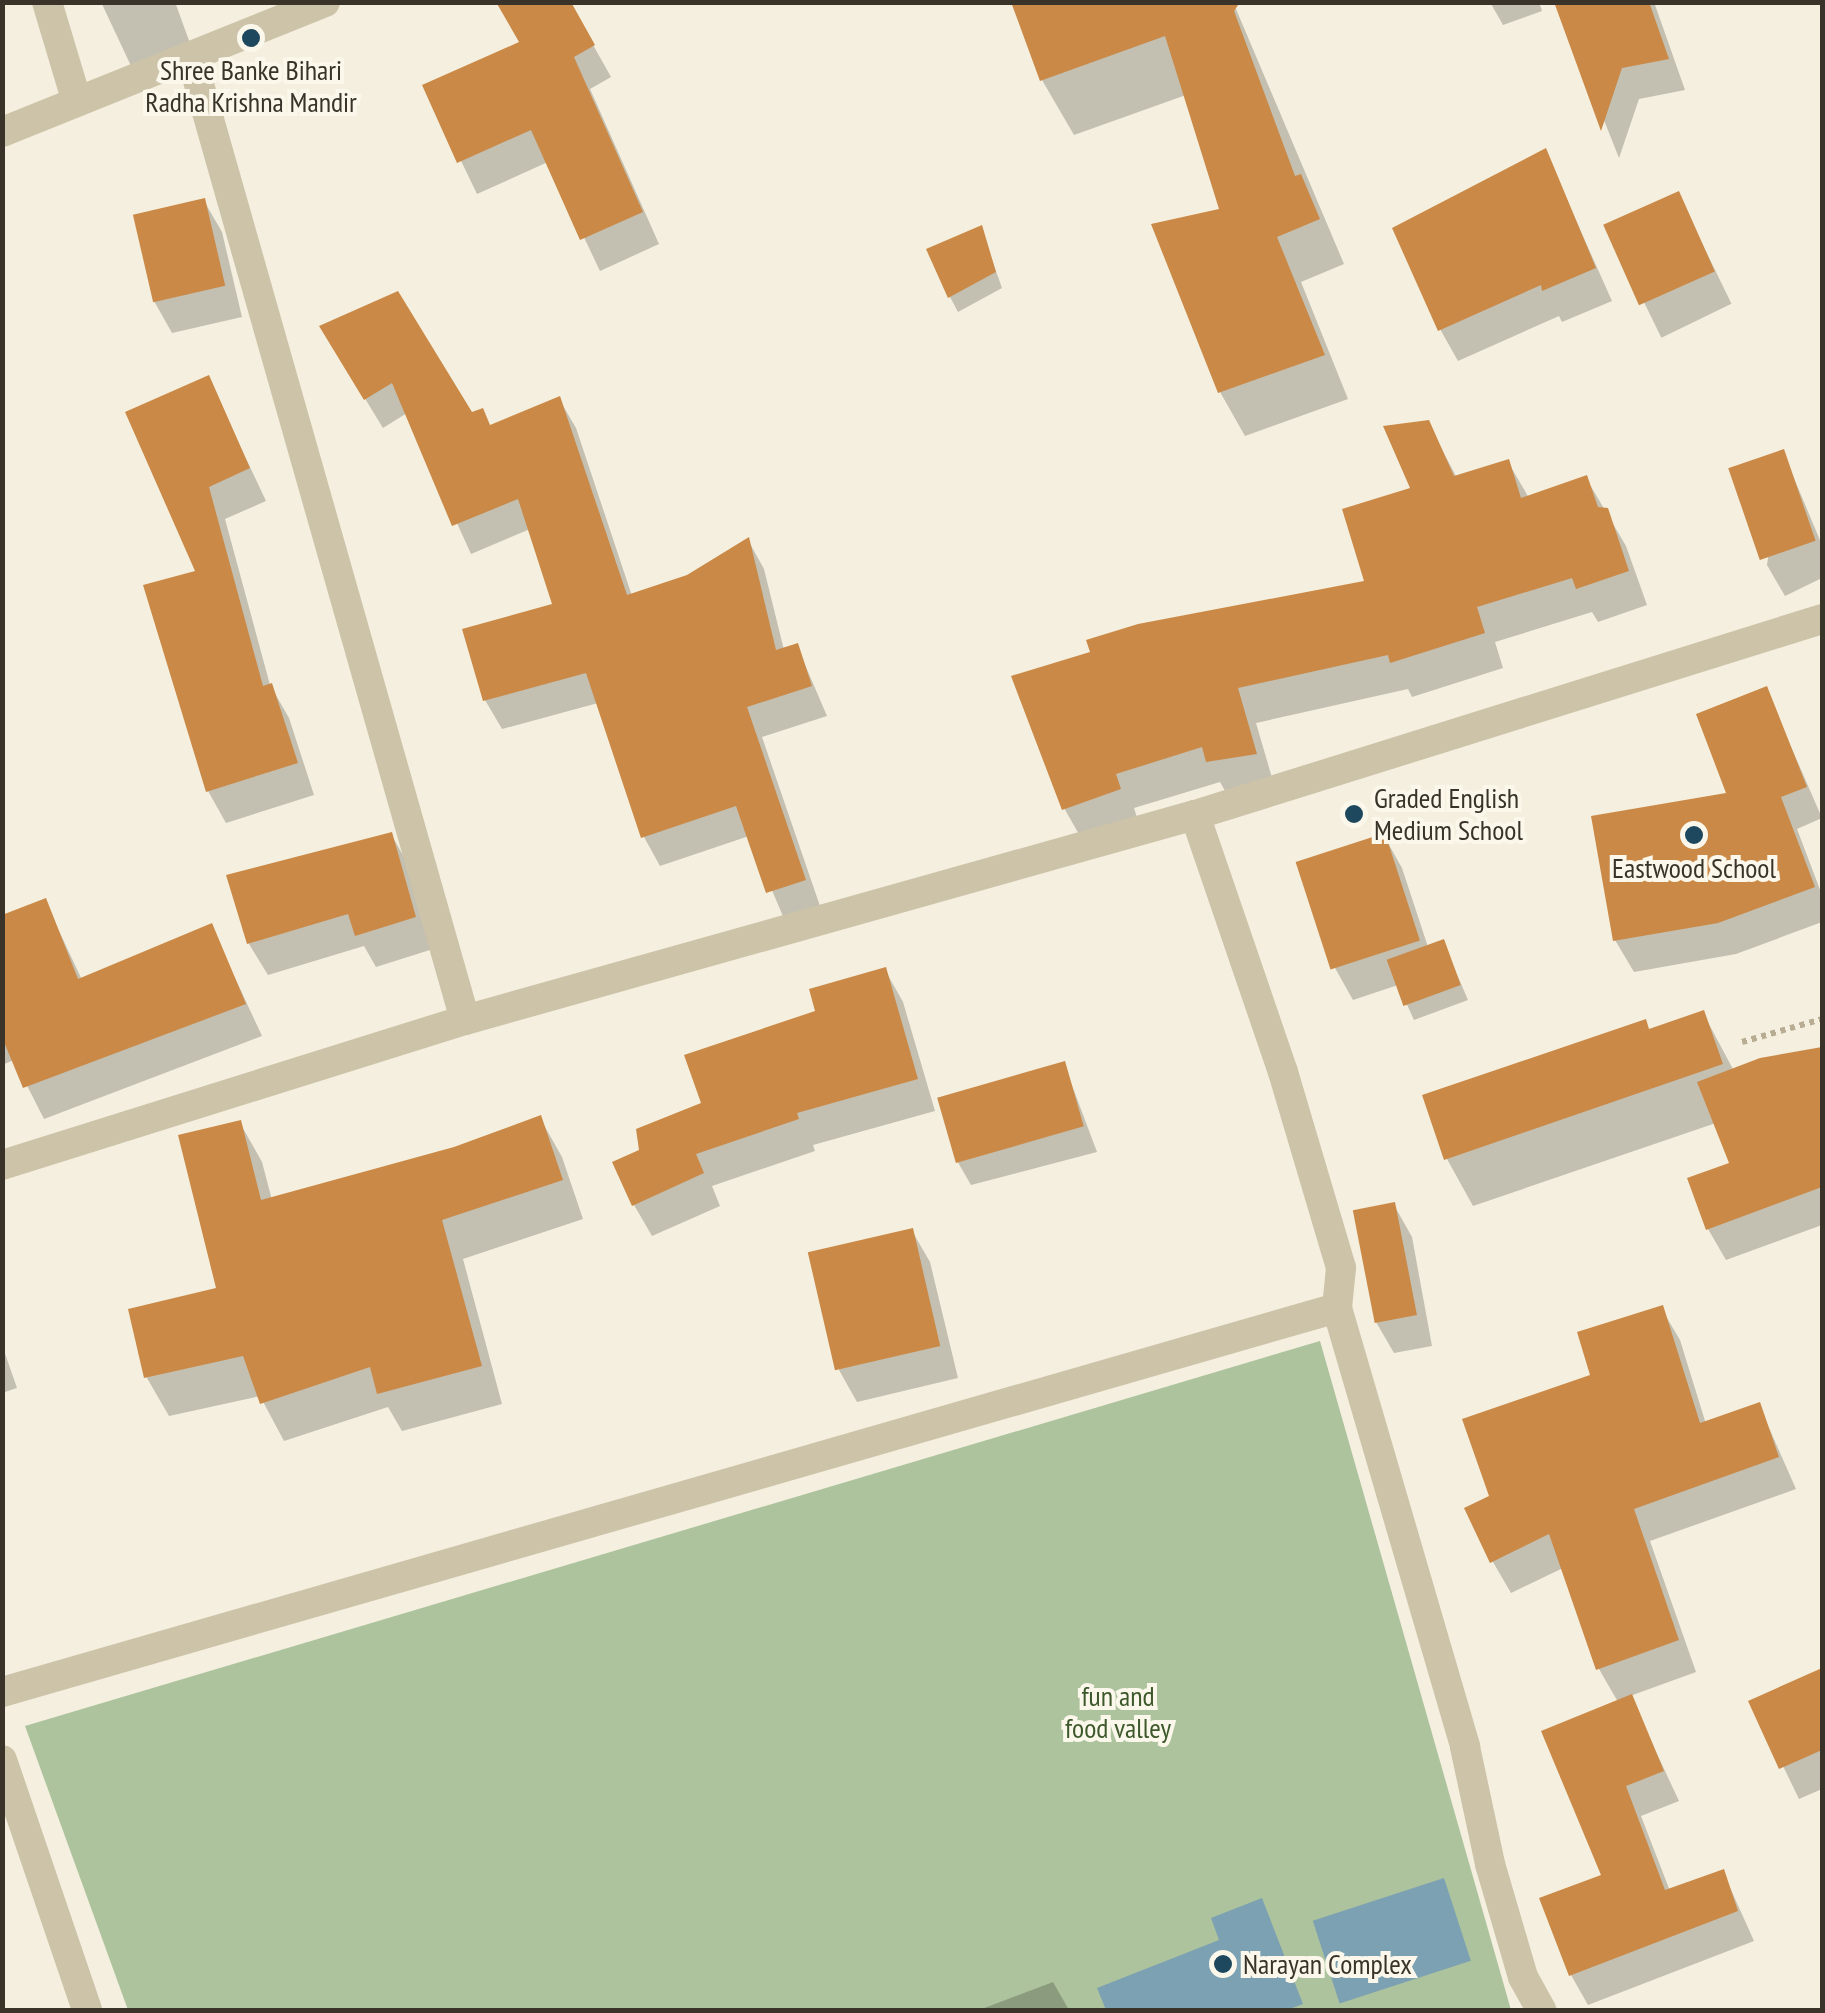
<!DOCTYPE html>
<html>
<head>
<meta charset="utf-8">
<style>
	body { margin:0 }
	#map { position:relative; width:1825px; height:2013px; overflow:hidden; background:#f4efde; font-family:"PT Sans Narrow",sans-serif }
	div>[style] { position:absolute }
	.green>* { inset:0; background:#adc39d }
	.water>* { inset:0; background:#7ca1b2; transform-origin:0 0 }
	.shadow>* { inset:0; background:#0003; transform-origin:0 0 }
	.building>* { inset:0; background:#ca8946; transform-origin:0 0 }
	.path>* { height:6px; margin-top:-3px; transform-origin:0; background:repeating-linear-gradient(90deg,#b8ad93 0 5px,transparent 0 10px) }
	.street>* { height:30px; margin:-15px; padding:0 15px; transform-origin:15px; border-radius:15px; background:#ccc3a9 }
	.dots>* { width:28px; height:28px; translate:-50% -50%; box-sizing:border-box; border:5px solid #fbf8eb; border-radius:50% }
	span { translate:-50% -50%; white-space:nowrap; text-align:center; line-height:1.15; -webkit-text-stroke:8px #fbf8eb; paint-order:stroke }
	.poi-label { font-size:28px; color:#393329 }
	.left { translate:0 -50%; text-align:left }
	.park-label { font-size:28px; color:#3d592c }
	.frame { position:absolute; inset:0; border:5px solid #393329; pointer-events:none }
</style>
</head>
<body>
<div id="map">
	<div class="green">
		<div style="clip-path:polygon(1320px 1341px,1511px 2010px,128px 2010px,25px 1726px)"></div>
	</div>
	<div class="water">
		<div style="left:1444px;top:1878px;width:87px;height:138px;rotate:72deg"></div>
		<div style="clip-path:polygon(1262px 1898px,1303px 2004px,1287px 2010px,1106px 2010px,1097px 1988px,1219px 1940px,1211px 1918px)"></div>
	</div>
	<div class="shadow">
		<div style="clip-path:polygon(101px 2px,175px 2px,191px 46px,132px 68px)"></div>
		<div style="clip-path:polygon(569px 2px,611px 77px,590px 89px,659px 244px,600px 271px,548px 162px,477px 194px,425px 86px,522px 43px)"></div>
		<div style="clip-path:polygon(1233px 2px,1344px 264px,1301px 282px,1348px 399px,1245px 436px,1220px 392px,1155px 226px,1222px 211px,1186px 95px,1074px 135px,1042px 80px)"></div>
		<div style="clip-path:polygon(1490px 2px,1539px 2px,1542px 11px,1503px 25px)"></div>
		<div style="clip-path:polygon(1557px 2px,1654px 2px,1685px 90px,1639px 99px,1619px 158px)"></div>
		<div style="clip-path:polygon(1545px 151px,1612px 301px,1562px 322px,1559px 316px,1458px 361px,1440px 329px)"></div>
		<div style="left:1678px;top:194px;width:122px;height:78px;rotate:64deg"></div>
		<div style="clip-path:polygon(204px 201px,222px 232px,242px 317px,172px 333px,154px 301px)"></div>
		<div style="clip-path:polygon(981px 229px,1002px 288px,958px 312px,950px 297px)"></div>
		<div style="clip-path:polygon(339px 356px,471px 416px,482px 411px,491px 427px,559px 399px,576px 428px,632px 596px,688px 578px,748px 540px,764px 569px,784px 650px,797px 646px,827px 716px,762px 737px,821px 909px,785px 921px,749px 836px,660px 866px,644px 837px,598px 703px,502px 729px,485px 700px,555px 605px,530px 529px,471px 554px,407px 413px,383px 428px)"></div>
		<div style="clip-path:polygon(208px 378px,266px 501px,225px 519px,270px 685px,289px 718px,314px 795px,226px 823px,208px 791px,199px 572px)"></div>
		<div style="clip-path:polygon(1428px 423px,1457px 478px,1508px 462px,1529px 498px,1586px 478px,1626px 546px,1647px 605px,1598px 622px,1592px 612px,1495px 642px,1503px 668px,1412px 697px,1408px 689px,1256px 723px,1275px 788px,1228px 796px,1220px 782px,1134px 808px,1139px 824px,1084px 843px,1064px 808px,1093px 654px,1368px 583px,1414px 489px)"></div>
		<div style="clip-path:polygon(1783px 452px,1822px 545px,1822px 578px,1785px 596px,1767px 565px)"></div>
		<div style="clip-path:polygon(1766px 689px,1822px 818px,1797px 829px,1822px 895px,1822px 922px,1736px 954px,1634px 972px,1615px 940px,1730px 795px)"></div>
		<div style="clip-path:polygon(391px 834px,409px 866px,433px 949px,376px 967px,364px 946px,268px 975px,249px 944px,230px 877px)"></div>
		<div style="clip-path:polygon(1384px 836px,1402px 868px,1428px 947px,1443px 942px,1468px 1000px,1414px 1020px,1398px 985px,1353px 1000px,1335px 968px)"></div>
		<div style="clip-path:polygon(45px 901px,82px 980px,211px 926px,262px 1036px,44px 1119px,14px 1060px,2px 1065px,2px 918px)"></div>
		<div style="clip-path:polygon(885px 970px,903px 1002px,935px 1111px,813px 1145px,815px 1151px,712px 1186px,720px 1206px,652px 1236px,634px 1205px,641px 1152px,818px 1013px)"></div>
		<div style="clip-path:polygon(1703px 1013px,1734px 1071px,1822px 1048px,1822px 1225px,1726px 1260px,1708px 1229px,1733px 1164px,1716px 1123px,1473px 1206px,1447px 1159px,1426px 1097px)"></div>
		<div style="clip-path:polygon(1064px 1064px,1097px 1152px,971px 1185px,956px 1159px)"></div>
		<div style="clip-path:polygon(540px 1118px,562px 1157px,583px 1219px,463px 1259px,502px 1404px,402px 1431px,388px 1407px,284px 1441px,260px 1396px,169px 1416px,147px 1378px,131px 1311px,219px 1290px,240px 1123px,262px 1162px,272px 1200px,454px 1150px)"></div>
		<div style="clip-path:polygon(1394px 1205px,1412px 1237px,1432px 1346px,1394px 1353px,1376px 1322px)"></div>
		<div style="clip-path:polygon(912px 1231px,930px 1262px,958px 1378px,857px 1402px,839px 1370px)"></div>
		<div style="clip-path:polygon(1661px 1308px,1680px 1340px,1706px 1424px,1759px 1405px,1796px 1489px,1650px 1541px,1696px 1672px,1630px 1696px,1679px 1801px,1641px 1816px,1670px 1891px,1723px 1872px,1754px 1941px,1588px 2005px,1571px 1975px,1604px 1876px,1618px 1702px,1599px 1669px,1563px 1568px,1511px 1593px,1493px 1562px,1492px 1497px,1593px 1376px)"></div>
		<div style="clip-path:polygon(2px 1345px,17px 1388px,2px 1393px)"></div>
		<div style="clip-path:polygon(1822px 1670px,1822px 1789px,1799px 1799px,1752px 1702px)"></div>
		<div style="clip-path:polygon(1053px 1982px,1069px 2010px,979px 2010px)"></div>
	</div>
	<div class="building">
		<div style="clip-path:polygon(496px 2px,571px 2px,595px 45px,574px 57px,643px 212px,580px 240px,531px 130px,457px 163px,422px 85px,519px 42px)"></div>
		<div style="clip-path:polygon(1011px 2px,1240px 2px,1234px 11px,1295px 176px,1301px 174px,1320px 219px,1277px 237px,1325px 355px,1218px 393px,1151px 224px,1219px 209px,1165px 36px,1040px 81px)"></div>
		<div style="clip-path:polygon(1554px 2px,1649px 2px,1669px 59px,1622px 68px,1601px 131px)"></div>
		<div style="clip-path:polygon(1546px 148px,1596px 268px,1542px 291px,1541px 285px,1438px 331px,1392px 228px)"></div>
		<div style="left:1679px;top:191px;width:88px;height:83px;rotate:66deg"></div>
		<div style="left:205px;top:198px;width:90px;height:74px;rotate:77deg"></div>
		<div style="clip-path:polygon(982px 225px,996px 272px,948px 298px,926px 249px)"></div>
		<div style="clip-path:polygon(398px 291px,472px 412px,483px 408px,490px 425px,560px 396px,627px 595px,687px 575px,749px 537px,776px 650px,798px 643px,812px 686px,747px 707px,806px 880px,766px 893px,736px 806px,641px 838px,586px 673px,483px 701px,462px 629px,552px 604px,518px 499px,452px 526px,392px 383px,364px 400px,319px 326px)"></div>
		<div style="clip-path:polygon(209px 375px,250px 468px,209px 487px,263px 686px,272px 683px,298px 763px,206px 792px,143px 585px,195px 571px,125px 412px)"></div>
		<div style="clip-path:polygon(1429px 420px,1454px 476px,1509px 459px,1521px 498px,1587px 475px,1598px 507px,1608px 508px,1629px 571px,1576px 589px,1572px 578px,1477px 607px,1485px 633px,1390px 663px,1388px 655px,1238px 688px,1257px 754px,1206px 762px,1202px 747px,1116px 774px,1121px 789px,1062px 810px,1011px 676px,1090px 652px,1086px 640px,1138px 624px,1364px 581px,1342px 509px,1410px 488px,1383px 426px)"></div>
		<div style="left:1784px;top:449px;width:97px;height:59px;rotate:71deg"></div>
		<div style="clip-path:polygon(1767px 686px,1807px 787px,1781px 797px,1815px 887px,1718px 923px,1613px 941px,1591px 816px,1726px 793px,1696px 714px)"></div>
		<div style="clip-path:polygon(392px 832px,416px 917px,355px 936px,348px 914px,247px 944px,226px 875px)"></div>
		<div style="left:1385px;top:833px;width:113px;height:94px;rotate:72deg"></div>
		<div style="clip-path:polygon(46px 898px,78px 979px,212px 923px,246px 1004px,23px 1088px,2px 1037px,2px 915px)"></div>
		<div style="left:1444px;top:939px;width:49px;height:61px;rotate:70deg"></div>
		<div style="clip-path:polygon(886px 967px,918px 1079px,797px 1113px,799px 1119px,696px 1154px,704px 1173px,632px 1206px,612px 1162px,639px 1150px,636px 1129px,701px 1103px,684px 1055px,815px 1011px,809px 989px)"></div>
		<div style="clip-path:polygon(1704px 1010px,1723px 1064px,1444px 1160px,1422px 1095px,1646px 1019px,1649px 1029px)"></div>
		<div style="clip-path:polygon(1822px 1047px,1822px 1187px,1706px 1230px,1687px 1178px,1729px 1163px,1697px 1082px,1760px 1058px)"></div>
		<div style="left:1065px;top:1061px;width:68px;height:133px;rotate:74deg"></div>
		<div style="clip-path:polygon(541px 1115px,563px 1180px,442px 1220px,482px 1366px,377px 1394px,370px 1367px,260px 1404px,243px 1356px,144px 1378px,128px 1309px,216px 1288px,178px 1135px,241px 1120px,261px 1200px,454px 1147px)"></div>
		<div style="left:1395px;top:1202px;width:115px;height:43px;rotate:79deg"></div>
		<div style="left:913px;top:1228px;width:121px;height:108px;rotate:77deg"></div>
		<div style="clip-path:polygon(1663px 1305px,1700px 1423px,1760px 1402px,1779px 1457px,1634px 1509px,1679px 1640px,1596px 1670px,1549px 1534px,1490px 1563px,1464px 1508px,1489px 1496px,1462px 1419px,1590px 1375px,1577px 1332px)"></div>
		<div style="clip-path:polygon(1822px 1668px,1822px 1750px,1779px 1769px,1748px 1701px)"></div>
		<div style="clip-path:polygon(1632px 1694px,1664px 1771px,1626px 1786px,1665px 1890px,1724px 1869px,1738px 1911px,1569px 1976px,1539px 1898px,1601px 1875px,1541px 1731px)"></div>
	</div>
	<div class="path">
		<div style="left:1742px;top:1042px;width:83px;rotate:-16deg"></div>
	</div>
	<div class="street">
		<div style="left:47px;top:2px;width:104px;rotate:73.3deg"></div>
		<div style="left:191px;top:56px;width:1002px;rotate:74.13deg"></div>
		<div style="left:2px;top:132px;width:348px;rotate:-21.9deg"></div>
		<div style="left:1195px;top:815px;width:272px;rotate:71.1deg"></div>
		<div style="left:1283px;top:1072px;width:204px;rotate:73.5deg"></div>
		<div style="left:1341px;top:1268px;width:40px;rotate:95.7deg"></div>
		<div style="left:1337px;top:1308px;width:457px;rotate:73.7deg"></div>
		<div style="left:1465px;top:1747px;width:120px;rotate:77.9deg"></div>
		<div style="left:1490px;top:1864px;width:118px;rotate:73.7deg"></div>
		<div style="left:1523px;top:1977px;width:38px;rotate:61deg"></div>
		<div style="left:2px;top:1165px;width:485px;rotate:-17.4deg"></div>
		<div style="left:465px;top:1020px;width:758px;rotate:-15.69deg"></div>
		<div style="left:1195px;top:815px;width:657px;rotate:-17.36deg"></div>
		<div style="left:2px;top:1692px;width:1389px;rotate:-16.05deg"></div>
		<div style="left:2px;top:1760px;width:264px;rotate:71.2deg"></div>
	</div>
	<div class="dots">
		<div style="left:251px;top:38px;background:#1d485d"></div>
		<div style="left:1354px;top:814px;background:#1d485d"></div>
		<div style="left:1694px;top:835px;background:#1d485d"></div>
		<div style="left:1223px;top:1964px;background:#1d485d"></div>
	</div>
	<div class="poi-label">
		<span style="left:251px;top:86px">Shree Banke Bihari<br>Radha Krishna Mandir</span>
		<span class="left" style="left:1374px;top:814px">Graded English<br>Medium School</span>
		<span style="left:1694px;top:868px">Eastwood School</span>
		<span class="left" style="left:1243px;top:1964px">Narayan Complex</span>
	</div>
	<div class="park-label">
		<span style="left:1118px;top:1712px">fun and<br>food valley</span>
	</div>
	<div class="frame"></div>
</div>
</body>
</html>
